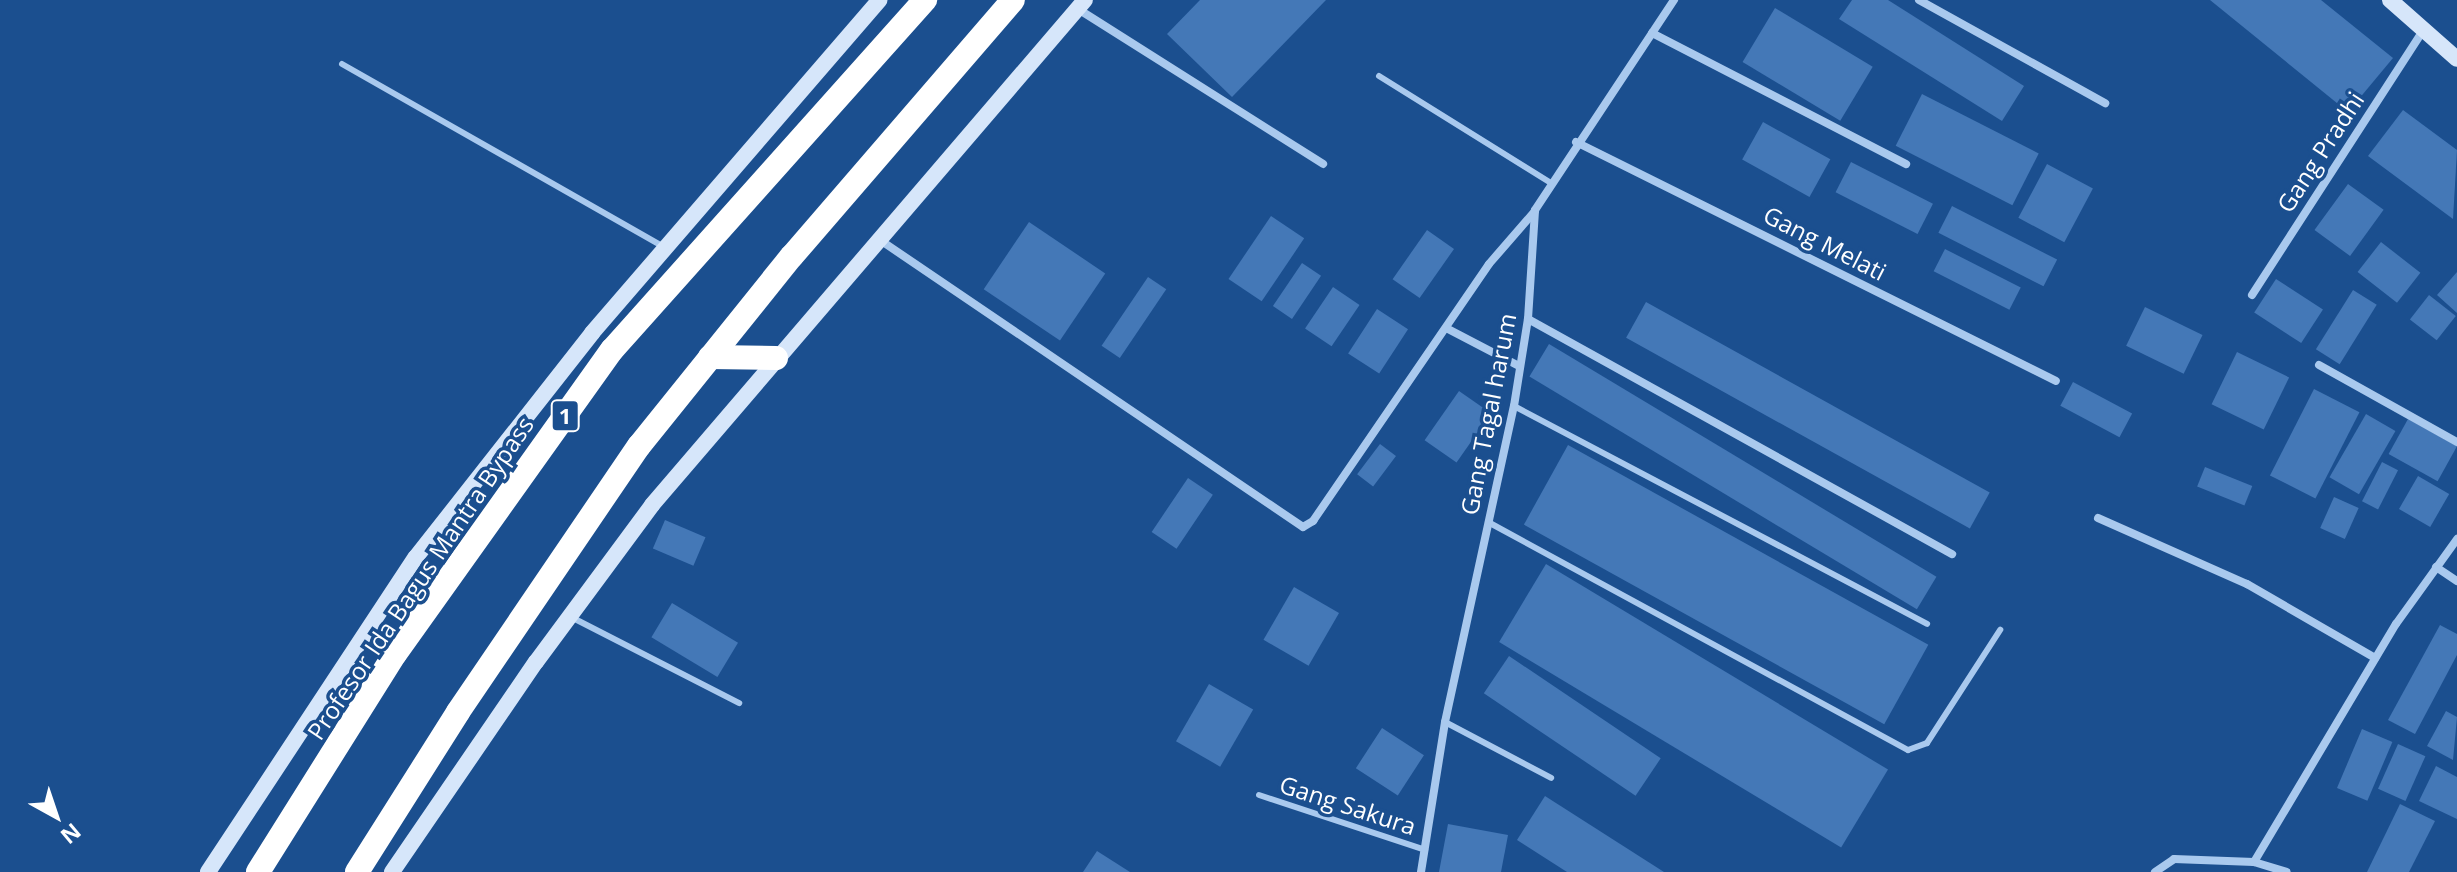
<!DOCTYPE html>
<html>
<head>
<meta charset="utf-8">
<style>
	body { margin:0 }
	#map { position:relative; width:2457px; height:872px; overflow:hidden; background:#1b4f8f; font-family:"Open Sans",sans-serif }
	div>[style] { position:absolute }
	.building>* { inset:0; background:#4478b7; transform-origin:0 0 }
	.lane>* { height:6px; margin:-3px; padding:0 3px; transform-origin:3px; border-radius:3px; background:#a9c9ee }
	.street>* { height:8px; margin:-4px; padding:0 4px; transform-origin:4px; border-radius:4px; background:#a9c9ee }
	.secondary>* { height:16px; margin:-8px; padding:0 8px; transform-origin:8px; border-radius:8px; background:#d6e6fa }
	.highway>* { height:24px; margin:-12px; padding:0 12px; transform-origin:12px; border-radius:12px; background:#fff }
	span { translate:-50% -50%; white-space:nowrap; text-align:center; line-height:1.15; -webkit-text-stroke:7px #1b4f8f; paint-order:stroke }
	.shield-label span { padding:2px 6px; background:#1b4f8f; border:2px solid; border-radius:6px; -webkit-text-stroke-width:0 }
	.shield-label { font-size:22px; color:#fff; font-weight:700 }
	.street-label { font-size:24px; color:#fff }
	.north { position:absolute; left:16px; top:776px; width:80px; height:80px; -webkit-text-stroke:6px #1b4f8f; paint-order:stroke; rotate:140deg; font-size:22px; font-weight:700; line-height:32px; text-align:center; color:#fff }
	.north::after { content:''; display:block; margin:auto; width:28px; height:36px; background:#fff; clip-path:polygon(50% 0,100% 100%,50% 72%,0 100%) }
</style>
</head>
<body>
<div id="map">
	<div class="building">
		<div style="clip-path:polygon(1200px 0,1326px 0,1232px 97px,1167px 34px)"></div>
		<div style="clip-path:polygon(1852px 0,1888px 0,2024px 86px,2002px 121px,1839px 19px)"></div>
		<div style="clip-path:polygon(2210px 0,2321px 0,2393px 58px,2348px 112px)"></div>
		<div style="left:1775px;top:8px;width:114px;height:63px;rotate:31deg"></div>
		<div style="left:1922px;top:94px;width:131px;height:58px;rotate:27deg"></div>
		<div style="clip-path:polygon(2403px 110px,2457px 150px,2453px 219px,2368px 156px)"></div>
		<div style="left:1763px;top:122px;width:77px;height:43px;rotate:29deg"></div>
		<div style="left:1851px;top:162px;width:92px;height:34px;rotate:27deg"></div>
		<div style="left:2047px;top:164px;width:52px;height:61px;rotate:28deg"></div>
		<div style="left:2348px;top:184px;width:44px;height:57px;rotate:36deg"></div>
		<div style="left:1952px;top:206px;width:118px;height:30px;rotate:27deg"></div>
		<div style="left:1271px;top:216px;width:40px;height:76px;rotate:34deg"></div>
		<div style="left:1029px;top:222px;width:92px;height:81px;rotate:34deg"></div>
		<div style="left:1427px;top:230px;width:33px;height:60px;rotate:35deg"></div>
		<div style="left:2381px;top:242px;width:50px;height:38px;rotate:38deg"></div>
		<div style="left:1945px;top:249px;width:85px;height:25px;rotate:27deg"></div>
		<div style="left:1302px;top:263px;width:23px;height:52px;rotate:34deg"></div>
		<div style="clip-path:polygon(2457px 272px,2457px 313px,2437px 295px)"></div>
		<div style="left:1148px;top:277px;width:22px;height:83px;rotate:34deg"></div>
		<div style="left:2276px;top:279px;width:56px;height:40px;rotate:33deg"></div>
		<div style="left:1333px;top:287px;width:32px;height:50px;rotate:34deg"></div>
		<div style="left:2353px;top:290px;width:28px;height:70px;rotate:32deg"></div>
		<div style="left:2429px;top:295px;width:34px;height:31px;rotate:38deg"></div>
		<div style="left:1646px;top:302px;width:393px;height:41px;rotate:29deg"></div>
		<div style="left:2145px;top:307px;width:64px;height:43px;rotate:26deg"></div>
		<div style="left:1377px;top:309px;width:37px;height:53px;rotate:33deg"></div>
		<div style="left:1549px;top:344px;width:452px;height:38px;rotate:31deg"></div>
		<div style="left:2237px;top:352px;width:58px;height:58px;rotate:26deg"></div>
		<div style="left:2073px;top:382px;width:67px;height:27px;rotate:28deg"></div>
		<div style="left:2314px;top:389px;width:51px;height:97px;rotate:27deg"></div>
		<div style="left:1459px;top:391px;width:39px;height:60px;rotate:35deg"></div>
		<div style="left:2366px;top:414px;width:34px;height:73px;rotate:30deg"></div>
		<div style="left:2408px;top:419px;width:56px;height:40px;rotate:29deg"></div>
		<div style="left:1380px;top:444px;width:20px;height:38px;rotate:37deg"></div>
		<div style="left:1568px;top:445px;width:412px;height:91px;rotate:29deg"></div>
		<div style="left:2382px;top:462px;width:18px;height:44px;rotate:27deg"></div>
		<div style="left:2205px;top:467px;width:51px;height:21px;rotate:22deg"></div>
		<div style="left:2418px;top:476px;width:36px;height:38px;rotate:30deg"></div>
		<div style="left:1188px;top:478px;width:30px;height:65px;rotate:34deg"></div>
		<div style="left:2334px;top:497px;width:27px;height:34px;rotate:24deg"></div>
		<div style="left:665px;top:520px;width:44px;height:31px;rotate:23deg"></div>
		<div style="left:1546px;top:564px;width:399px;height:91px;rotate:31deg"></div>
		<div style="left:1294px;top:587px;width:52px;height:61px;rotate:30deg"></div>
		<div style="left:672px;top:603px;width:77px;height:40px;rotate:31deg"></div>
		<div style="clip-path:polygon(2440px 625px,2457px 634px,2457px 655px,2415px 734px,2388px 720px)"></div>
		<div style="left:1509px;top:656px;width:183px;height:45px;rotate:34deg"></div>
		<div style="left:1209px;top:684px;width:51px;height:66px;rotate:30deg"></div>
		<div style="clip-path:polygon(2446px 711px,2457px 717px,2453px 760px,2427px 746px)"></div>
		<div style="left:1382px;top:728px;width:50px;height:48px;rotate:33deg"></div>
		<div style="left:2362px;top:729px;width:33px;height:64px;rotate:23deg"></div>
		<div style="left:2398px;top:744px;width:30px;height:49px;rotate:24deg"></div>
		<div style="clip-path:polygon(2436px 766px,2457px 777px,2457px 819px,2419px 801px)"></div>
		<div style="clip-path:polygon(1545px 796px,1664px 872px,1567px 872px,1517px 840px)"></div>
		<div style="clip-path:polygon(2400px 804px,2435px 821px,2409px 872px,2367px 872px)"></div>
		<div style="clip-path:polygon(1448px 824px,1508px 835px,1501px 872px,1439px 872px)"></div>
		<div style="clip-path:polygon(1097px 851px,1130px 872px,1083px 872px)"></div>
	</div>
	<div class="lane">
		<div style="left:342px;top:64px;width:368px;rotate:29.6deg"></div>
		<div style="left:1379px;top:76px;width:203px;rotate:31.9deg"></div>
		<div style="left:1514px;top:406px;width:467px;rotate:27.8deg"></div>
		<div style="left:1488px;top:522px;width:478px;rotate:28.5deg"></div>
		<div style="left:1908px;top:750px;width:20px;rotate:-20deg"></div>
		<div style="left:1927px;top:743px;width:135px;rotate:-57.1deg"></div>
		<div style="left:571px;top:617px;width:189px;rotate:27.1deg"></div>
		<div style="left:1445px;top:722px;width:120px;rotate:27.8deg"></div>
		<div style="left:1259px;top:795px;width:175px;rotate:18.3deg"></div>
	</div>
	<div class="street">
		<div style="left:1919px;top:0;width:213px;rotate:29deg"></div>
		<div style="left:1078px;top:9px;width:290px;rotate:32.3deg"></div>
		<div style="left:1652px;top:33px;width:286px;rotate:27.3deg"></div>
		<div style="left:1576px;top:142px;width:536px;rotate:26.47deg"></div>
		<div style="left:880px;top:240px;width:511px;rotate:34.16deg"></div>
		<div style="left:1303px;top:527px;width:12px;rotate:-31deg"></div>
		<div style="left:1313px;top:521px;width:311px;rotate:-55.6deg"></div>
		<div style="left:1489px;top:264px;width:70px;rotate:-49deg"></div>
		<div style="left:2252px;top:295px;width:315px;rotate:-57.1deg"></div>
		<div style="left:1528px;top:319px;width:485px;rotate:29deg"></div>
		<div style="left:1448px;top:329px;width:80px;rotate:27.5deg"></div>
		<div style="left:2319px;top:365px;width:158px;rotate:29.2deg"></div>
		<div style="left:2098px;top:518px;width:163px;rotate:23.9deg"></div>
		<div style="left:2247px;top:584px;width:148px;rotate:30deg"></div>
		<div style="left:2436px;top:567px;width:25px;rotate:34deg"></div>
		<div style="left:2254px;top:862px;width:277px;rotate:-59.2deg"></div>
		<div style="left:2396px;top:624px;width:105px;rotate:-54.3deg"></div>
		<div style="left:1421px;top:872px;width:152px;rotate:-80.9deg"></div>
		<div style="left:1445px;top:722px;width:323px;rotate:-77.7deg"></div>
		<div style="left:1514px;top:406px;width:88px;rotate:-80.9deg"></div>
		<div style="left:1528px;top:319px;width:109px;rotate:-86.3deg"></div>
		<div style="left:1535px;top:210px;width:252px;rotate:-56.5deg"></div>
		<div style="left:2155px;top:872px;width:23px;rotate:-34deg"></div>
		<div style="left:2174px;top:859px;width:80px;rotate:2.1deg"></div>
		<div style="left:2254px;top:862px;width:34px;rotate:17deg"></div>
	</div>
	<div class="secondary">
		<div style="left:2390px;top:0;width:89px;rotate:41.4deg"></div>
		<div style="left:208px;top:872px;width:377px;rotate:-56.6deg"></div>
		<div style="left:416px;top:557px;width:285px;rotate:-51.8deg"></div>
		<div style="left:592px;top:333px;width:440px;rotate:-49.2deg"></div>
		<div style="left:392px;top:872px;width:255px;rotate:-55.6deg"></div>
		<div style="left:536px;top:662px;width:195px;rotate:-53.5deg"></div>
		<div style="left:652px;top:505px;width:665px;rotate:-49.39deg"></div>
	</div>
	<div class="highway">
		<div style="left:710px;top:357px;width:66px;rotate:0.9deg"></div>
		<div style="left:258px;top:872px;width:257px;rotate:-57.9deg"></div>
		<div style="left:395px;top:654px;width:374px;rotate:-54.5deg"></div>
		<div style="left:612px;top:350px;width:470px;rotate:-48.2deg"></div>
		<div style="left:357px;top:872px;width:189px;rotate:-57.7deg"></div>
		<div style="left:458px;top:712px;width:322px;rotate:-55.8deg"></div>
		<div style="left:639px;top:446px;width:244px;rotate:-51.2deg"></div>
		<div style="left:792px;top:256px;width:338px;rotate:-49.2deg"></div>
	</div>
	<div class="shield-label">
		<span style="left:565px;top:416px">1</span>
	</div>
	<div class="street-label">
		<span style="left:2320px;top:152px;rotate:-57deg">Gang Pradhi</span>
		<span style="left:1825px;top:243px;rotate:27deg">Gang Melati</span>
		<span style="left:1488px;top:414px;rotate:-79deg">Gang Tagal harum</span>
		<span style="left:420px;top:578px;rotate:-56deg">Profesor Ida Bagus Mantra Bypass</span>
		<span style="left:1348px;top:805px;rotate:18deg">Gang Sakura</span>
	</div>
	<div class="north">N</div>
</div>
</body>
</html>
